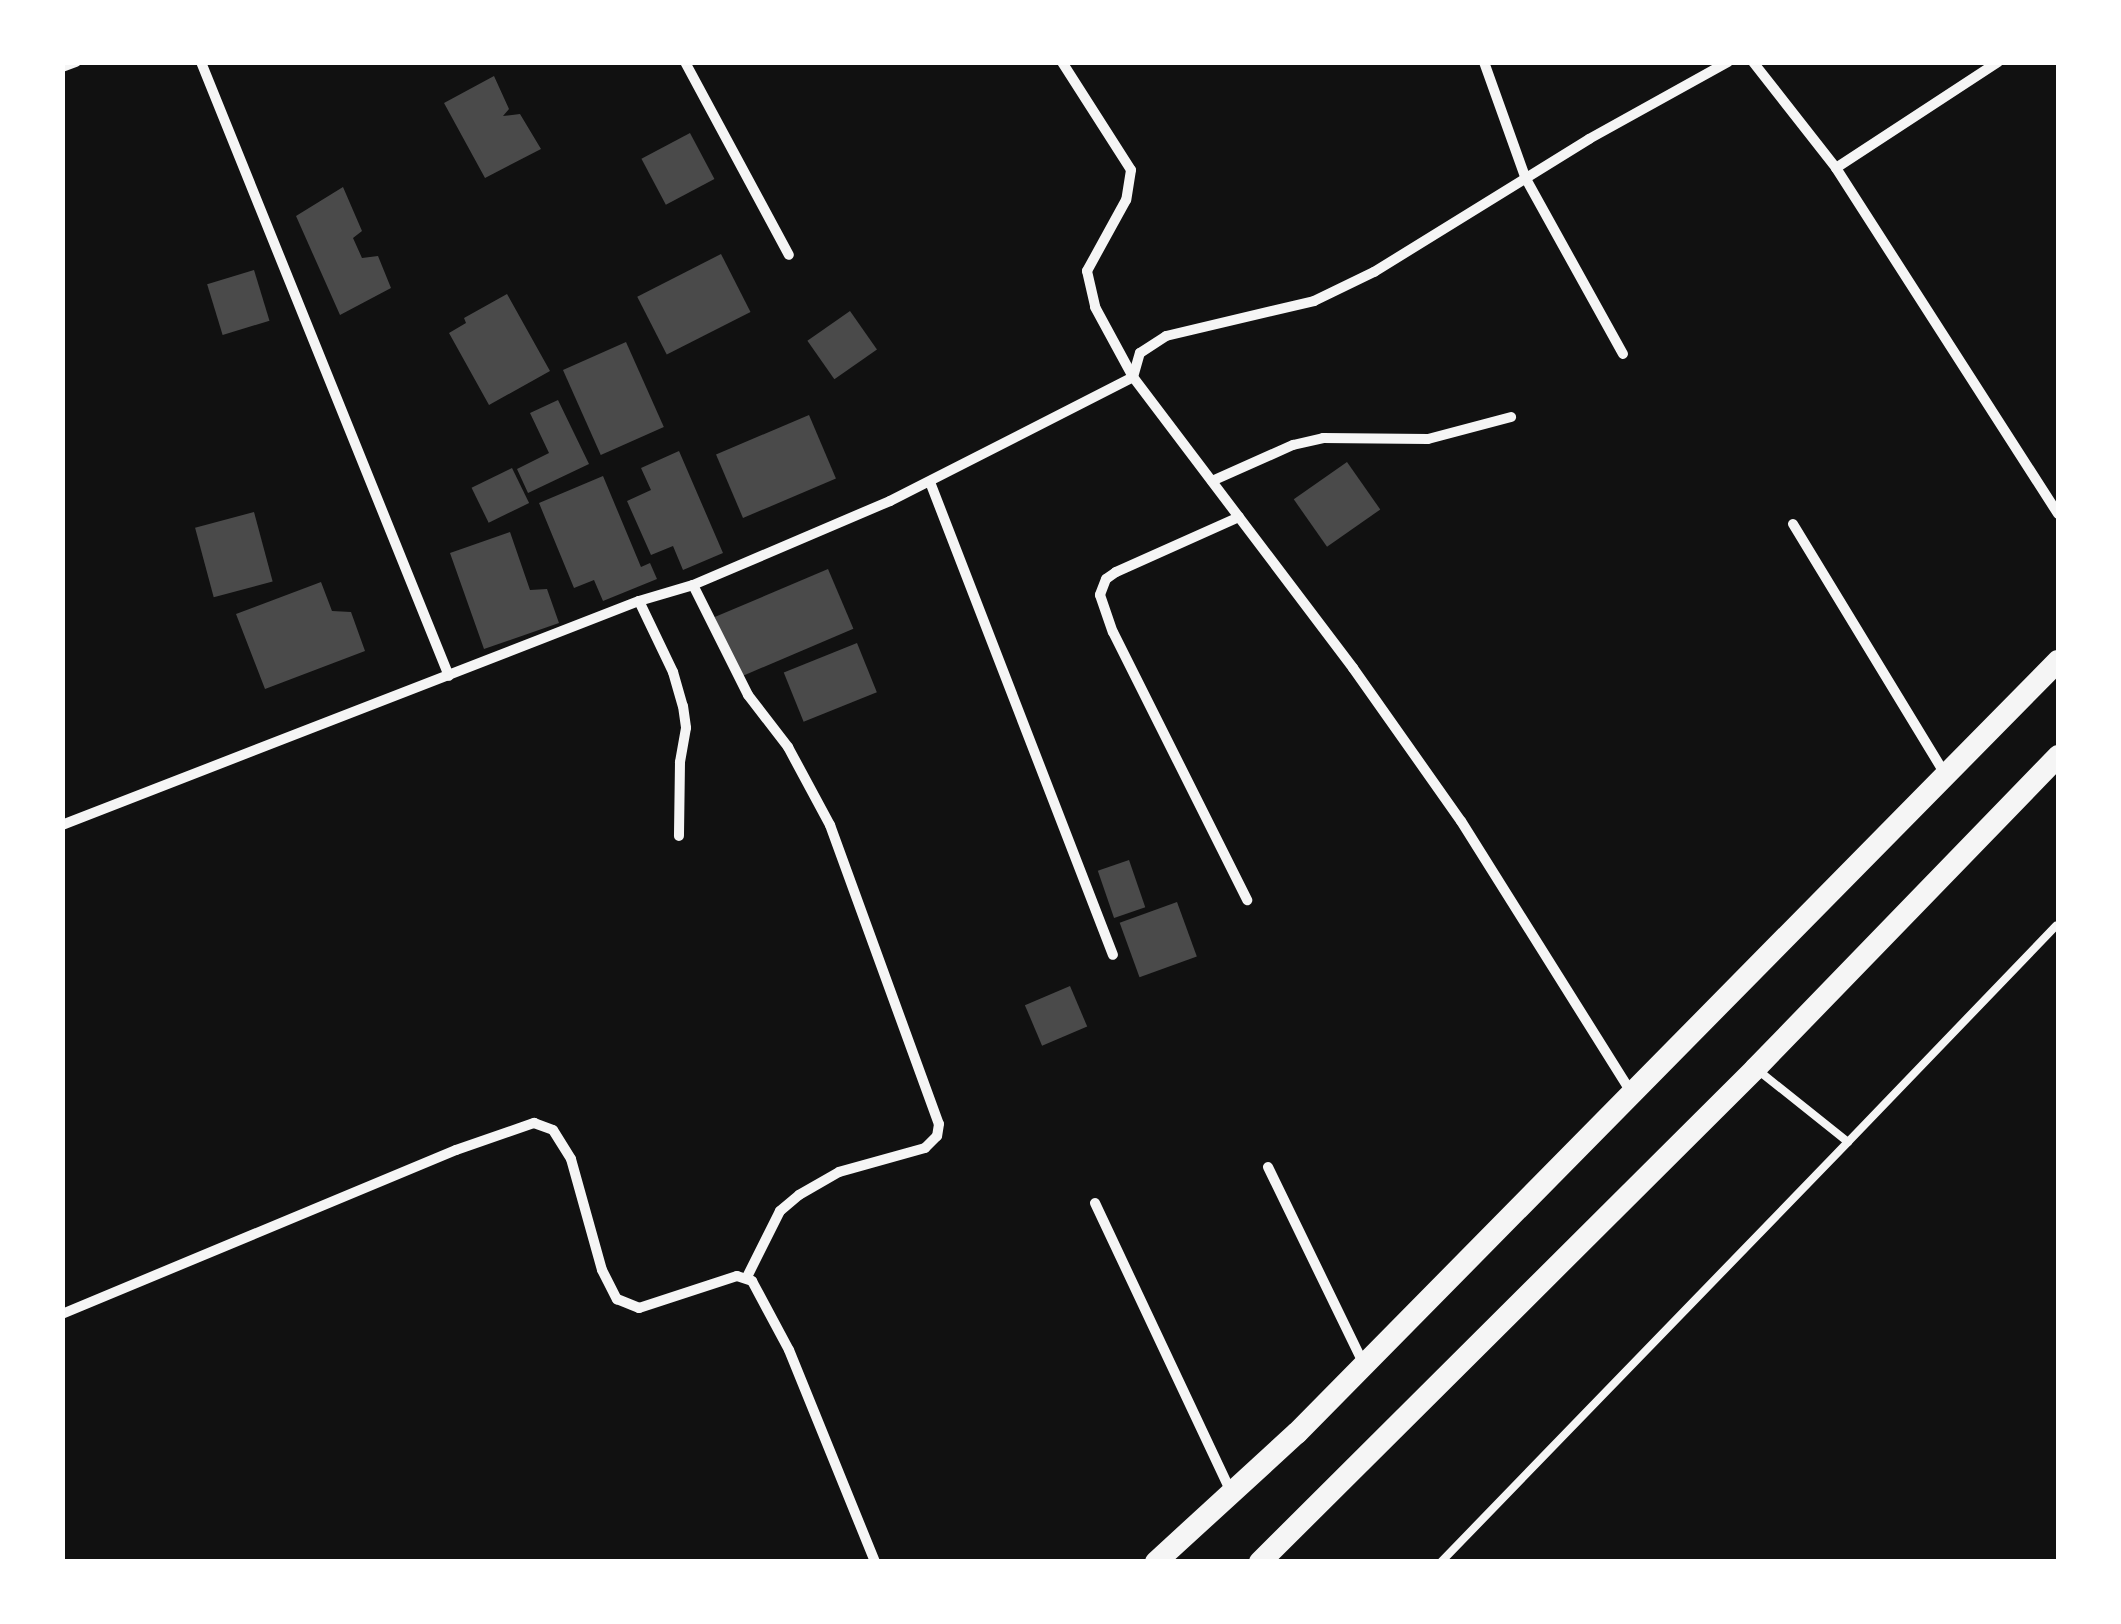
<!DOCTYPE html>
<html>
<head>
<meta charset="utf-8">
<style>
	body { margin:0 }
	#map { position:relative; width:2121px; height:1624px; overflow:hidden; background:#111; font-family:"Source Sans 3",sans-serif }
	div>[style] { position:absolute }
	.building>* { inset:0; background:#4a4a4a; transform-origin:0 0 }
	.service>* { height:8px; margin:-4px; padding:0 4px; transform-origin:4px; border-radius:4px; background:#f5f5f5 }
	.minor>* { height:10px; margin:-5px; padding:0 5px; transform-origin:5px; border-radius:5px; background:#f5f5f5 }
	.primary>* { height:22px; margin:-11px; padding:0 11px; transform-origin:11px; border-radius:11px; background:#f5f5f5 }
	span { translate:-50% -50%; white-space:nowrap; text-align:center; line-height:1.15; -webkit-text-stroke:10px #fff; paint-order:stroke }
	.frame { position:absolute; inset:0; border:65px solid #fff; pointer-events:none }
</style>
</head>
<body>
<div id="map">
	<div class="building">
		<div style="clip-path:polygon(494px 76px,509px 109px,503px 116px,520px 114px,541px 149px,485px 178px,444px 103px)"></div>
		<div style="left:690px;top:133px;width:52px;height:55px;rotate:62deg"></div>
		<div style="clip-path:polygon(343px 187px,362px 231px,353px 238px,362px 258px,378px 256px,391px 288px,340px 315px,296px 216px)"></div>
		<div style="left:721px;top:254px;width:65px;height:94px;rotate:63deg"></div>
		<div style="left:254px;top:270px;width:53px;height:49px;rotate:73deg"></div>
		<div style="clip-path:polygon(507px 294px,550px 371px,489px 405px,449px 333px,466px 323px,464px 318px)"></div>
		<div style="left:850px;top:311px;width:47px;height:52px;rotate:55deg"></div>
		<div style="left:626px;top:342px;width:93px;height:69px;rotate:66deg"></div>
		<div style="clip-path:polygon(558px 400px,589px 464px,528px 493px,517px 469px,549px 453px,530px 413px)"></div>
		<div style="left:809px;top:415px;width:69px;height:101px;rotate:67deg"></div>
		<div style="clip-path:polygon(679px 451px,723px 553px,683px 570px,673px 546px,651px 555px,627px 501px,651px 490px,641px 468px)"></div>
		<div style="left:1347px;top:462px;width:58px;height:65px;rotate:55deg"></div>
		<div style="left:512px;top:468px;width:39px;height:45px;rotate:64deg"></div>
		<div style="clip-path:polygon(603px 476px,641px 567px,650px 563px,657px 579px,603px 601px,594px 580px,574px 588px,539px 503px)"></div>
		<div style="left:254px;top:512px;width:72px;height:61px;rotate:75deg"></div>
		<div style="clip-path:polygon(510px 532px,530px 590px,547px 589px,559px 623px,484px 649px,450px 553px)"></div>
		<div style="left:828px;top:569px;width:65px;height:123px;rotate:67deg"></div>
		<div style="clip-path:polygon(321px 582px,332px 611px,351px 612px,365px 651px,265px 689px,236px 614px)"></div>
		<div style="left:857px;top:643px;width:53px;height:79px;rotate:68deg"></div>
		<div style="left:1129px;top:860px;width:50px;height:33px;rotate:71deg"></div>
		<div style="left:1177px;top:902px;width:58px;height:61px;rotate:70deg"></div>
		<div style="left:1070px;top:986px;width:44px;height:49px;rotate:67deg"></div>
	</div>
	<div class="service">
		<div style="left:1759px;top:1071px;width:114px;rotate:38.6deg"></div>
		<div style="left:1848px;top:1142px;width:300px;rotate:-46.1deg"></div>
		<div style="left:1441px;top:1562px;width:585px;rotate:-45.9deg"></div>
	</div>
	<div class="minor">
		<div style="left:201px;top:62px;width:662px;rotate:68.01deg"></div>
		<div style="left:685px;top:62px;width:219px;rotate:61.7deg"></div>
		<div style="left:1062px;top:62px;width:128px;rotate:57.4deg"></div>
		<div style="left:1131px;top:170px;width:30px;rotate:99deg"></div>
		<div style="left:1126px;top:200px;width:81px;rotate:118.8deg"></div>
		<div style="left:1087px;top:271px;width:37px;rotate:77deg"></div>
		<div style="left:1095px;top:307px;width:80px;rotate:61.5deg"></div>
		<div style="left:1133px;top:377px;width:365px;rotate:52.9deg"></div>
		<div style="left:1353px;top:668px;width:187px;rotate:54.8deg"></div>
		<div style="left:1461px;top:821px;width:320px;rotate:57.9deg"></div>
		<div style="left:1484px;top:62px;width:124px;rotate:70.3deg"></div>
		<div style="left:1526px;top:179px;width:200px;rotate:61deg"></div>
		<div style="left:1753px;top:62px;width:135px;rotate:51.9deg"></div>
		<div style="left:1836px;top:168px;width:411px;rotate:57.3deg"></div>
		<div style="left:62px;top:67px;width:15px;rotate:-20deg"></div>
		<div style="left:1836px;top:168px;width:194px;rotate:-33.2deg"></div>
		<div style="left:1212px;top:481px;width:89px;rotate:-24deg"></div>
		<div style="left:1293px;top:445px;width:31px;rotate:-13deg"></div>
		<div style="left:1323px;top:438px;width:105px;rotate:0.5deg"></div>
		<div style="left:1428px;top:439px;width:86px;rotate:-14.8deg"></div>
		<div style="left:930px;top:482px;width:507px;rotate:68.85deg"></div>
		<div style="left:1239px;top:517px;width:135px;rotate:155.9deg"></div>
		<div style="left:1116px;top:572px;width:12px;rotate:145deg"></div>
		<div style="left:1106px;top:579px;width:17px;rotate:111deg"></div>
		<div style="left:1100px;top:595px;width:39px;rotate:71deg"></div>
		<div style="left:1113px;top:632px;width:300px;rotate:63.4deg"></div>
		<div style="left:1793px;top:524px;width:293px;rotate:58.7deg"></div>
		<div style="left:693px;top:585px;width:123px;rotate:63.4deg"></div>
		<div style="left:748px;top:695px;width:66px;rotate:52.4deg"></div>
		<div style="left:788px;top:747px;width:89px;rotate:61.7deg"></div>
		<div style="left:830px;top:825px;width:318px;rotate:70deg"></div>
		<div style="left:939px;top:1124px;width:12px;rotate:99deg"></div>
		<div style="left:937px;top:1136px;width:17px;rotate:135deg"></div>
		<div style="left:925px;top:1148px;width:89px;rotate:164.4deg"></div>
		<div style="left:839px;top:1172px;width:46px;rotate:150.1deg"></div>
		<div style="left:799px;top:1195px;width:25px;rotate:140deg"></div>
		<div style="left:780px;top:1211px;width:74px;rotate:116.6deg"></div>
		<div style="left:639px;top:601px;width:79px;rotate:64.4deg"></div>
		<div style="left:673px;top:672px;width:35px;rotate:74deg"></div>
		<div style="left:683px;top:706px;width:22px;rotate:82deg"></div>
		<div style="left:686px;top:728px;width:35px;rotate:100deg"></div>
		<div style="left:680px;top:762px;width:74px;rotate:90.8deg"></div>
		<div style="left:62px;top:825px;width:619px;rotate:-21.22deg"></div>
		<div style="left:639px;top:601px;width:56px;rotate:-16.5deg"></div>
		<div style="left:693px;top:585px;width:214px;rotate:-23.1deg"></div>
		<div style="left:890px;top:501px;width:273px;rotate:-27deg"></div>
		<div style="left:1133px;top:377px;width:25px;rotate:-74deg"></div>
		<div style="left:1140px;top:353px;width:31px;rotate:-33deg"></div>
		<div style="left:1166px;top:336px;width:152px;rotate:-13.3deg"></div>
		<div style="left:1314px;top:301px;width:67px;rotate:-25.8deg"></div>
		<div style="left:1374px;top:272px;width:253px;rotate:-31.7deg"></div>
		<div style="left:1589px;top:139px;width:159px;rotate:-29deg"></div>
		<div style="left:1268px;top:1167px;width:220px;rotate:64.1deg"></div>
		<div style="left:1095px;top:1203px;width:319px;rotate:64.8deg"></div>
		<div style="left:62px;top:1314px;width:427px;rotate:-22.6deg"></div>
		<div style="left:456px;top:1150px;width:83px;rotate:-19.1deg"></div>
		<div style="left:534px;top:1123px;width:20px;rotate:20deg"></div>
		<div style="left:553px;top:1130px;width:34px;rotate:58deg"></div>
		<div style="left:571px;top:1159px;width:115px;rotate:74.4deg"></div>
		<div style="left:602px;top:1270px;width:33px;rotate:63deg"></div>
		<div style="left:617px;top:1299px;width:24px;rotate:22deg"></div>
		<div style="left:639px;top:1308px;width:103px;rotate:-18.1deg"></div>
		<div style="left:737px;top:1276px;width:16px;rotate:18deg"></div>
		<div style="left:752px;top:1281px;width:78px;rotate:61.8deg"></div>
		<div style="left:789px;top:1350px;width:229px;rotate:67.9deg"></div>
	</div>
	<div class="primary">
		<div style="left:1156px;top:1562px;width:191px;rotate:-42.5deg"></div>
		<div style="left:1297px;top:1433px;width:1084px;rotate:-45.41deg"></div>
		<div style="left:1260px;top:1562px;width:699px;rotate:-44.88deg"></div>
		<div style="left:1755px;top:1069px;width:436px;rotate:-45.9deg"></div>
	</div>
	<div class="frame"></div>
</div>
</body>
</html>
